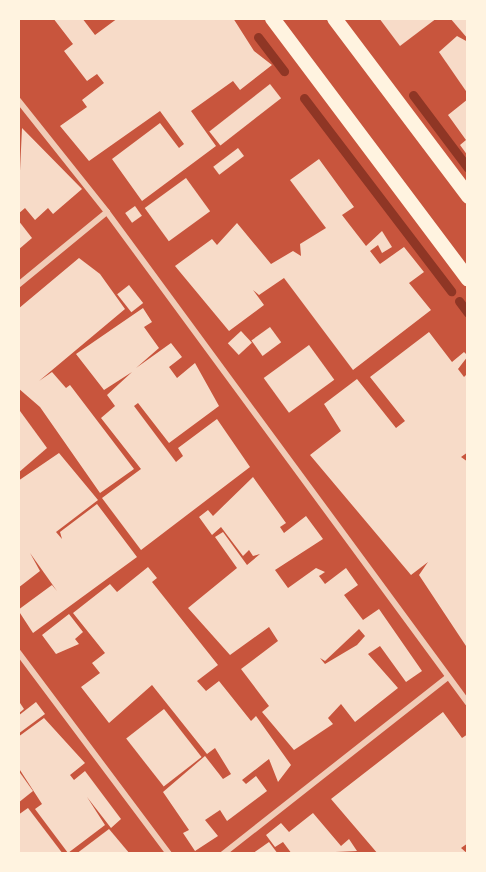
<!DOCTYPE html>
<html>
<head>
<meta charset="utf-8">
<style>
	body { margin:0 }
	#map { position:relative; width:486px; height:872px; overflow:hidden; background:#c8553d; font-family:"Playfair Display",serif }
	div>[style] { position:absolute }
	.stream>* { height:9px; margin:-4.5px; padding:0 4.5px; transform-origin:4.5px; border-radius:4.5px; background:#8f3625 }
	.building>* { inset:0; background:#f7dbc8; transform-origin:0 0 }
	.minor>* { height:6px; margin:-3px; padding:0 3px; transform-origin:3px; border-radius:3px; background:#f1ccb7 }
	.primary>* { height:15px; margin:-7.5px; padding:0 7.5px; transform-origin:7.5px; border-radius:7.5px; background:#fff3e0 }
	span { translate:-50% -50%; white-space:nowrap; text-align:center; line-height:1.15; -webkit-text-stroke:4.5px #fff3e0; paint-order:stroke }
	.frame { position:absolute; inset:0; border:20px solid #fff3e0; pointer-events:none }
</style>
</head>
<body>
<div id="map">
	<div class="stream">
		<div style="left:258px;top:37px;width:43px;rotate:52.6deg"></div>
		<div style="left:413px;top:95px;width:91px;rotate:53deg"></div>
		<div style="left:304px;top:98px;width:243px;rotate:52.7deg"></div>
		<div style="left:459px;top:301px;width:15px;rotate:53deg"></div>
	</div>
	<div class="building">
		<div style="clip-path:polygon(53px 18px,82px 18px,95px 35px,118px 18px,233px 18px,254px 51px,272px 65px,240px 90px,233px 81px,191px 111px,216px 146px,142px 201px,112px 159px,160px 123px,179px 148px,184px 144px,160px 111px,89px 161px,60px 126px,87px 107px,82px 100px,104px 83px,97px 74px,87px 81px,64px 51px,73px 44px)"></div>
		<div style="clip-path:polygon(379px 18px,437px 18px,400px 46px)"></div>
		<div style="clip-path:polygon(450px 18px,468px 18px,468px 39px)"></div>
		<div style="clip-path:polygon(457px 36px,468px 42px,468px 94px,439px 52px)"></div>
		<div style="left:270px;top:84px;width:18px;height:77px;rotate:52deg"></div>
		<div style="clip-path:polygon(468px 99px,468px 156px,460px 145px,466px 140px,448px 115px)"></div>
		<div style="clip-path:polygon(22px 128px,82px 189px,53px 214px,48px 208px,35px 220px,25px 208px,18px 214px)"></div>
		<div style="left:238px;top:148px;width:10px;height:31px;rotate:53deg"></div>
		<div style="clip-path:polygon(319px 159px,354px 207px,342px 215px,366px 246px,382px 231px,392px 247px,382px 253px,378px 245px,370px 251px,380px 264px,404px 247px,424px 272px,409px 283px,431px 310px,353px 370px,284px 278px,259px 295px,253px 290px,264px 305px,229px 331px,175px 266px,212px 239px,217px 245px,237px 223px,271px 264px,293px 251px,301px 256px,300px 244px,326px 228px,290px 180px)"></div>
		<div style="left:186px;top:178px;width:41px;height:51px;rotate:54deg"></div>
		<div style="left:135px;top:206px;width:12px;height:12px;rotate:55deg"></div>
		<div style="clip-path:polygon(18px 220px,32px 238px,18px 250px)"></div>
		<div style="clip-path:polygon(79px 258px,100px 274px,125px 309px,39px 381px,52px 372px,66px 388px,70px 385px,134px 469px,100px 493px,40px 407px,18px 388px,18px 309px)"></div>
		<div style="left:129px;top:285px;width:23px;height:15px;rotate:52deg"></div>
		<div style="clip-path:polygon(143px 308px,152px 322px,144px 327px,159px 348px,136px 368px,171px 343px,182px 357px,169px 367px,177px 378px,195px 363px,219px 406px,169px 443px,138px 403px,134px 406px,176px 462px,183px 456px,178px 448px,217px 419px,250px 467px,141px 550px,102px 498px,141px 469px,101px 418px,115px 406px,107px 395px,132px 372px,104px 390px,76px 354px)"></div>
		<div style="left:270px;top:327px;width:19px;height:23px;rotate:54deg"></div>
		<div style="left:241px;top:331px;width:16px;height:18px;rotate:47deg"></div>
		<div style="clip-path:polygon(429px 332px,452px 362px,464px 352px,468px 356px,458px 369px,464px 377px,468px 373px,468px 452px,461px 457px,468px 462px,468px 649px,419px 575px,428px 562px,411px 575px,310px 455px,341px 431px,324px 404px,357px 379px,396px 428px,405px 421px,370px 377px)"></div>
		<div style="left:309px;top:345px;width:43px;height:56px;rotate:54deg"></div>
		<div style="clip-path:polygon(20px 411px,47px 448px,18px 473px,18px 413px)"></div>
		<div style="clip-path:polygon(59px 453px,98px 500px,56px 532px,62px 539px,60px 532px,97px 504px,137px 557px,33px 633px,18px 610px,52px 585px,57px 591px,30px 553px,40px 571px,18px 588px,18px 481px)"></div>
		<div style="clip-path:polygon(evenodd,253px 477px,286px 523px,280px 527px,284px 533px,306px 516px,323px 539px,275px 570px,288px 588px,316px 568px,325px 572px,319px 576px,325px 584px,346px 568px,358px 585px,344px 595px,363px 620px,379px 609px,422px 671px,406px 682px,380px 646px,368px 654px,398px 688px,355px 722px,341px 704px,328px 718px,333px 724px,294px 750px,262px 712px,269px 706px,241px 669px,278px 641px,269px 627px,230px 655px,188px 608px,237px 568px,215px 537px,223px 532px,247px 565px,260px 554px,253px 556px,249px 550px,243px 556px,221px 527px,212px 535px,199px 517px,208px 510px,213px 516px,253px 477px,359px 629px,365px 636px,357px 645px,325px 664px,320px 658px,325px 661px,359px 629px)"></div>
		<div style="clip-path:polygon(148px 567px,157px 578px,152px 582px,218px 665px,197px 681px,206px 691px,219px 681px,251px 721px,256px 716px,291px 765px,278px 782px,269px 759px,242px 780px,246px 784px,256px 776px,267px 791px,227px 821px,220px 810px,205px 820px,218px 836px,195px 851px,183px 833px,189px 830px,163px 792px,205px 756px,223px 779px,231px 774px,215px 748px,207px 754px,152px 685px,109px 723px,81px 687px,100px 673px,92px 663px,105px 653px,73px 613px,110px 584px,117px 592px)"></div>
		<div style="clip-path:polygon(69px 614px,83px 632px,75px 639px,79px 644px,56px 654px,42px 635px)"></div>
		<div style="clip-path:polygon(18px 700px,24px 709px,18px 714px)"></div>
		<div style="clip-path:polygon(36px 702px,45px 714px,18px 734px,18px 716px)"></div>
		<div style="left:164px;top:709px;width:61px;height:48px;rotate:52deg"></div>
		<div style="clip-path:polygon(443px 712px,462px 738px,468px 734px,468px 843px,461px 848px,468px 854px,378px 854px,331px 799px)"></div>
		<div style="clip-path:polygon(44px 718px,85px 763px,70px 775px,74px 780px,85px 771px,121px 819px,111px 828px,87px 797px,105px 825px,68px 853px,35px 809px,42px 804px,18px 767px,18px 737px)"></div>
		<div style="clip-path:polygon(18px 770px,33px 791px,18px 803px)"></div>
		<div style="clip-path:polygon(28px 808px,63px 854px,18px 854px,18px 815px)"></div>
		<div style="clip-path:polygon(313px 813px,341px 846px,349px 839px,357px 851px,292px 854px,283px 842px,275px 847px,266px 835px,281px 823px,289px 832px)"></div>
		<div style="clip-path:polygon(109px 829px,130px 854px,76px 854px)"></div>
		<div style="clip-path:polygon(269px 842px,278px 854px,252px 854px)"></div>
	</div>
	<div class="minor">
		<div style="left:18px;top:100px;width:143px;rotate:51.5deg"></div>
		<div style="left:107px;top:212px;width:609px;rotate:53.68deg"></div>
		<div style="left:18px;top:285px;width:115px;rotate:-39.4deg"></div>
		<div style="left:18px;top:652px;width:252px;rotate:53.2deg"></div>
		<div style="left:223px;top:854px;width:286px;rotate:-38.2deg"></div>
	</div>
	<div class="primary">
		<div style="left:272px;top:18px;width:326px;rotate:53.1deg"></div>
		<div style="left:334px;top:18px;width:223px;rotate:53deg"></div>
	</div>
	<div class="frame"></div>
</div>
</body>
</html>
